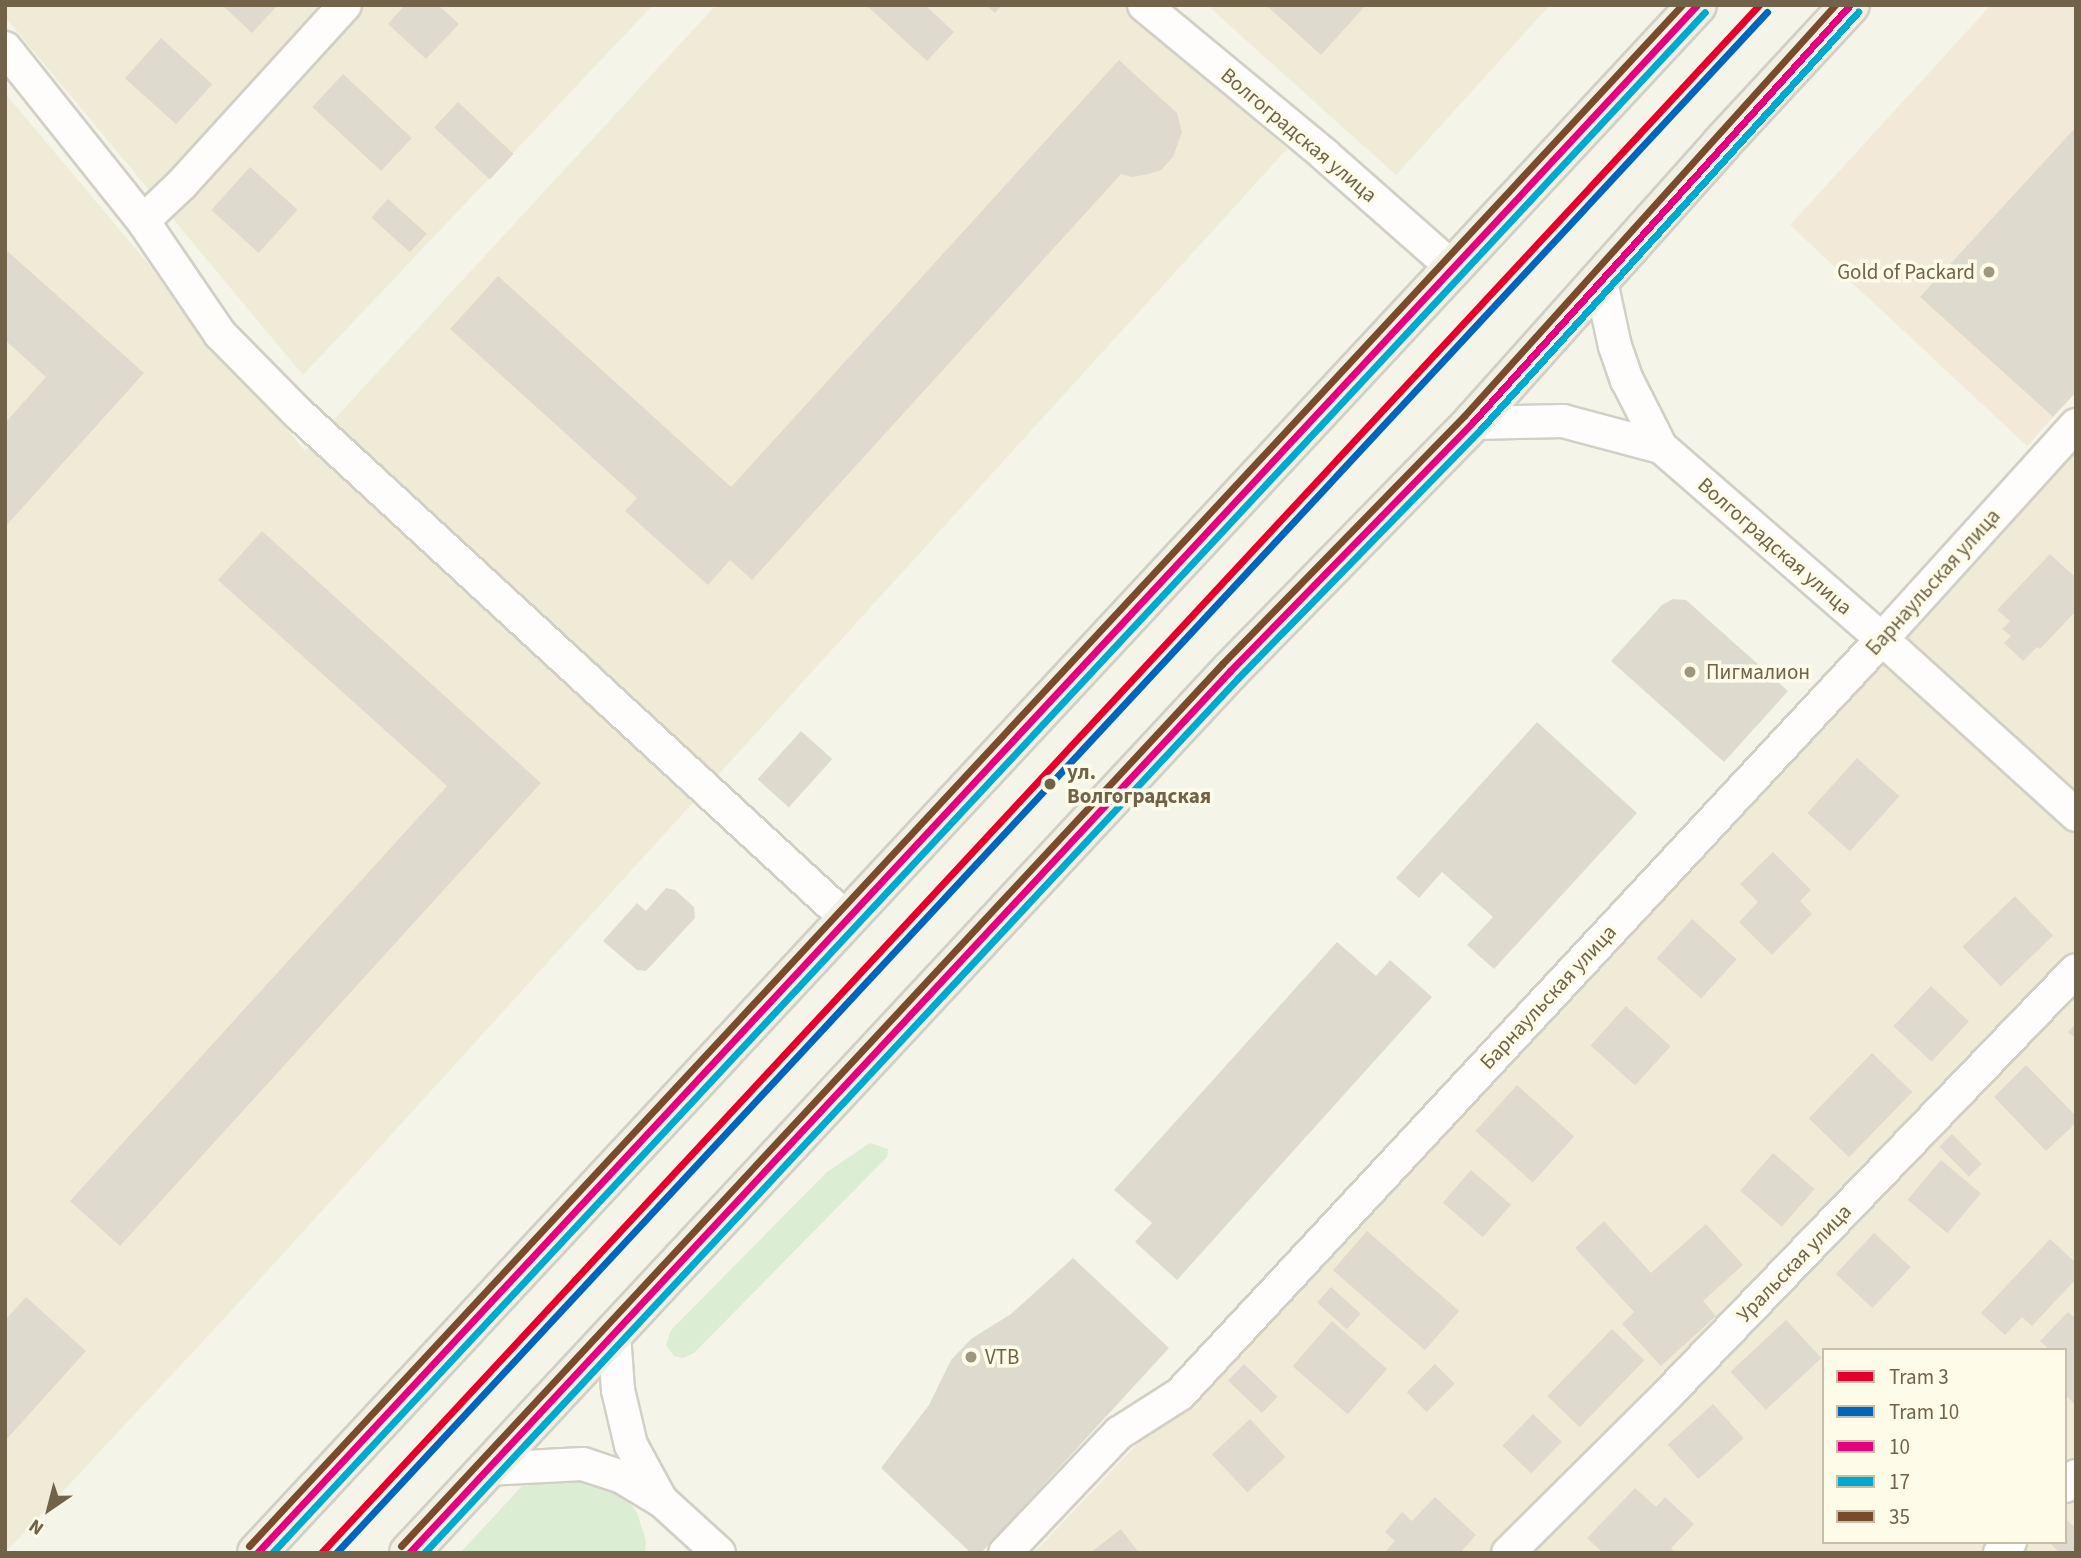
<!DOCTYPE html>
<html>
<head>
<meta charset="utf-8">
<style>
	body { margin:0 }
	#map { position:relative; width:2081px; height:1558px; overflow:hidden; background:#f5f4e8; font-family:"Source Sans 3",sans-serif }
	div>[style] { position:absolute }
	.residential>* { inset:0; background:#efebd7 }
	.commercial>* { inset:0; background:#f3e9d8 }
	.green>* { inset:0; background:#dbedd3 }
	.building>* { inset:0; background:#dedbce; transform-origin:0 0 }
	.roads { filter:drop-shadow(2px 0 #d2cfc5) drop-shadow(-2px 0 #d2cfc5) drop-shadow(0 2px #d2cfc5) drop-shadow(0 -2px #d2cfc5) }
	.street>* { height:32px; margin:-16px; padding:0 16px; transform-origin:16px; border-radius:16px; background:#fefdfc }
	.primary>* { height:38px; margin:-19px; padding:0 19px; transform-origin:19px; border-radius:19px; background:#f1f0e4 }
	.bus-1>* { height:7px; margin:-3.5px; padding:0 3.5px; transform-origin:3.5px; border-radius:3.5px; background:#e5007d }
	.bus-2>* { height:7px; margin:-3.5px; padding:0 3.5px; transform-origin:3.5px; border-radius:3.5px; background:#00a9ce }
	.bus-3>* { height:7px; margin:-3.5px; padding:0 3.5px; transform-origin:3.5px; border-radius:3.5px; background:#7a4b2a }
	.tram-1>* { height:7px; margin:-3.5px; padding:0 3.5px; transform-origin:3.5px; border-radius:3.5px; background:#e4002b }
	.tram-2>* { height:7px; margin:-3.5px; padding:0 3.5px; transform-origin:3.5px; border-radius:3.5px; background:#0065bd }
	.dots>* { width:19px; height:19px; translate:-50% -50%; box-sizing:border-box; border:4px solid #fefbe8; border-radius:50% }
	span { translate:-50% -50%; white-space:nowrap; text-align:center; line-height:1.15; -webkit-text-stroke:7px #fefbe8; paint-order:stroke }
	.street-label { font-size:21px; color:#71634a }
	.poi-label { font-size:21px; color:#71634a }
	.right { translate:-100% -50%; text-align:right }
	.left { translate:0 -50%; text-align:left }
	.stop-label { font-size:21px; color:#71634a; font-weight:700 }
	.frame { position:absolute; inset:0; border:7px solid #71634a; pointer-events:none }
	.legend { position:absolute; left:1822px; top:1348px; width:245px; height:196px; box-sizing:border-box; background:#fefbe8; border:2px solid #c6bea9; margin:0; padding:9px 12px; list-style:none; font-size:21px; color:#71634a }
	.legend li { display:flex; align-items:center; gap:14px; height:35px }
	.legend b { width:35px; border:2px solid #c6bea9 }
	.north { position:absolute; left:14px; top:1474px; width:70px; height:70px; -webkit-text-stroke:5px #fefbe8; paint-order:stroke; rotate:215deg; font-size:19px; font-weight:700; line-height:28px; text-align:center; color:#71634a }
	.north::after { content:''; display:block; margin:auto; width:24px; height:32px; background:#71634a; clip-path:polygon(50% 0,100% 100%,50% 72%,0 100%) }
</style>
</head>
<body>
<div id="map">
	<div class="residential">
		<div style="clip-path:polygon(5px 5px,653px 5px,303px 375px,5px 17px)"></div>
		<div style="clip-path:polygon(716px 5px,1126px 5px,1287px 149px,220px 1323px,5px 1553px,5px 93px,305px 451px)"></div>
		<div style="clip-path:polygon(1207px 5px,1550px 5px,1396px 175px)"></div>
		<div style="clip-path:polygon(evenodd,2076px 442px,2076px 1553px,1034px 1553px,1906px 632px,2076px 442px,1824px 1350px,2065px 1350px,2065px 1542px,1824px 1542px,1824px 1350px)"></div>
	</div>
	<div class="commercial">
		<div style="clip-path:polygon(1991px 5px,2076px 5px,2076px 391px,2027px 446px,1790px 225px)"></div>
	</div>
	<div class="green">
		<div style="clip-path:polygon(870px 1143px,888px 1149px,887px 1157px,694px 1353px,683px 1358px,674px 1356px,666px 1345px,671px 1330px,827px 1172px)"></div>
		<div style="clip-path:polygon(586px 1478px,616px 1487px,637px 1512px,646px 1541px,645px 1553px,460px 1553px,522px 1486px)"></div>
	</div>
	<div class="building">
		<div style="clip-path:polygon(222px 5px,278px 5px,252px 33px)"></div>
		<div style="clip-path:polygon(405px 5px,438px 5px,459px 24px,426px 59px,388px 24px)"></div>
		<div style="clip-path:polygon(866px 5px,925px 5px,954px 32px,927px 61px)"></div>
		<div style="clip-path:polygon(986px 5px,1002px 5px,995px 13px)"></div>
		<div style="clip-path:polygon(1266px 5px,1366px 5px,1321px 55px)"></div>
		<div style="left:161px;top:38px;width:69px;height:54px;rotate:42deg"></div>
		<div style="clip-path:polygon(1119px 60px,1177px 113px,1182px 132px,1173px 157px,1161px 170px,1149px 174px,1132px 177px,1121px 174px,752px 580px,730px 560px,708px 585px,625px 511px,637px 498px,450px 329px,498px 276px,731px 487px)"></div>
		<div style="left:343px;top:74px;width:94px;height:45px;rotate:43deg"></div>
		<div style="left:458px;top:102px;width:76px;height:35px;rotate:43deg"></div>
		<div style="clip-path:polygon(2076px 127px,2076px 392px,2053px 417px,1920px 297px)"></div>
		<div style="left:250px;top:167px;width:64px;height:58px;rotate:42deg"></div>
		<div style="left:388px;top:199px;width:52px;height:25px;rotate:42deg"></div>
		<div style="clip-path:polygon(5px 249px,144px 373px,5px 527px,5px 423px,46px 377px,5px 340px)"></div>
		<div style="clip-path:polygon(262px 531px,541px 783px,120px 1246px,70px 1201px,447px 786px,218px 580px)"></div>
		<div style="clip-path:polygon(2050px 554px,2076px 578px,2076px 611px,2040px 649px,2037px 647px,2023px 661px,2004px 643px,2011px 636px,2002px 629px,2010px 621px,1997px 610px)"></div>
		<div style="clip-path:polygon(1673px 599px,1686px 600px,1788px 691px,1724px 762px,1611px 661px,1662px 605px)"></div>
		<div style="clip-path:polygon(1537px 722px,1637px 813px,1494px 969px,1467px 945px,1493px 917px,1442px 872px,1419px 898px,1396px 878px)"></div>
		<div style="left:801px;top:731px;width:42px;height:65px;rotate:42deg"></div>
		<div style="left:1857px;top:758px;width:57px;height:74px;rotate:42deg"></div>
		<div style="clip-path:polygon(1773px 852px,1811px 890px,1800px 901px,1812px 914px,1772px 955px,1739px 922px,1758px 902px,1740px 884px)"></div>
		<div style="clip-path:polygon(666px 888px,675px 890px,694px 907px,695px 918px,646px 971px,637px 970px,603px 941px,637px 903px,646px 911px)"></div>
		<div style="left:2015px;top:896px;width:55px;height:73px;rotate:46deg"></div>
		<div style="left:1692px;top:919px;width:60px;height:53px;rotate:42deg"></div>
		<div style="clip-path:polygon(1337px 942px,1376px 976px,1390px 960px,1432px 997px,1177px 1280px,1135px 1242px,1152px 1223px,1114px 1190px)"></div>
		<div style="left:1931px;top:986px;width:52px;height:55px;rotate:43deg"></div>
		<div style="left:1626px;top:1006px;width:60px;height:53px;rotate:42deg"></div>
		<div style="clip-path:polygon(2076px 1023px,2076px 1039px,2068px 1032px)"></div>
		<div style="left:1872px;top:1053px;width:56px;height:91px;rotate:44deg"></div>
		<div style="clip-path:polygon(2026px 1065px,2076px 1116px,2076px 1123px,2046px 1151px,1994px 1097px)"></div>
		<div style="left:1517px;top:1085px;width:77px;height:62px;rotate:42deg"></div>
		<div style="left:1952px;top:1134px;width:42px;height:18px;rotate:45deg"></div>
		<div style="left:1773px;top:1153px;width:55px;height:50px;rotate:41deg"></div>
		<div style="left:1941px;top:1160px;width:52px;height:52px;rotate:40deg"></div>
		<div style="left:1471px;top:1170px;width:53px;height:43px;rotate:41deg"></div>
		<div style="clip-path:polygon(1604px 1221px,1651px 1273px,1706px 1224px,1743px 1265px,1703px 1301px,1716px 1316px,1661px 1366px,1622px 1324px,1634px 1312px,1575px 1248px)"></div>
		<div style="left:1367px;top:1231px;width:122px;height:52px;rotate:41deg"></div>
		<div style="left:1874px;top:1233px;width:50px;height:56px;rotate:43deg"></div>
		<div style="clip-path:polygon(2050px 1239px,2076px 1263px,2076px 1279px,2032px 1326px,2022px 1317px,2005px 1335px,1981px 1313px)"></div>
		<div style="clip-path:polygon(1073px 1258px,1169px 1348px,981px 1553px,971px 1553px,881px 1468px,929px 1405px,951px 1360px,971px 1339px,1011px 1314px)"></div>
		<div style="left:1331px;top:1287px;width:40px;height:21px;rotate:42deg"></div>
		<div style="clip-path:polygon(26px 1297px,86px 1351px,5px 1441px,5px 1320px)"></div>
		<div style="clip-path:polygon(2068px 1312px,2076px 1319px,2076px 1405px,2065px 1395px,2065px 1350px,2050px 1350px,2040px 1341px)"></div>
		<div style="left:1786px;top:1320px;width:52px;height:76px;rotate:47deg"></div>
		<div style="left:1332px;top:1321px;width:73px;height:60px;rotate:41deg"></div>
		<div style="left:1612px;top:1329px;width:45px;height:93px;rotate:44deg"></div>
		<div style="left:1244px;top:1364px;width:47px;height:23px;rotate:44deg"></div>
		<div style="left:1435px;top:1364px;width:28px;height:40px;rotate:45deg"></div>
		<div style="left:1713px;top:1404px;width:46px;height:61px;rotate:48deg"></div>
		<div style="left:1533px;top:1414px;width:40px;height:44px;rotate:44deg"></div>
		<div style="left:1250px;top:1419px;width:52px;height:52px;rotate:47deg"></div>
		<div style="clip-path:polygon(1635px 1488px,1656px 1507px,1665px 1497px,1694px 1524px,1671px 1548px,1676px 1553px,1603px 1553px,1587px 1538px)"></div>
		<div style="clip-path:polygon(1435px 1497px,1476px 1535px,1460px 1553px,1384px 1553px,1395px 1541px,1385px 1532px,1402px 1512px,1412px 1521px)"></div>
		<div style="clip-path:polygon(2065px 1518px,2076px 1529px,2076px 1553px,2060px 1553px,2049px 1542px,2065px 1542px)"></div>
		<div style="clip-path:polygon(1121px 1529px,1139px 1553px,1090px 1553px)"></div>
	</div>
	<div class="roads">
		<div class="street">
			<div style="left:1144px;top:5px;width:235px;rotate:39.6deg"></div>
			<div style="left:1325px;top:155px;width:171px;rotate:41.4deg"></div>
			<div style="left:5px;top:48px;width:221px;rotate:51.4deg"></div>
			<div style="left:143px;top:221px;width:137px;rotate:55.7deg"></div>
			<div style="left:220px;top:334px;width:111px;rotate:45.4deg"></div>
			<div style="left:298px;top:413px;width:747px;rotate:42.67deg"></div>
			<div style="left:143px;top:221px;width:54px;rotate:-43.5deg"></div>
			<div style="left:182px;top:184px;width:242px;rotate:-47.7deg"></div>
			<div style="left:1601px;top:282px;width:66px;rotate:77.7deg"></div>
			<div style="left:1615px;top:346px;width:36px;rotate:71deg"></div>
			<div style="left:1627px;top:380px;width:75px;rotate:63.1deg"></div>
			<div style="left:1661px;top:447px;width:293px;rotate:41deg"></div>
			<div style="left:1882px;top:639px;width:262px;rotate:42.2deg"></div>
			<div style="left:1472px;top:423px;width:91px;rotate:-1.3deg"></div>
			<div style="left:1563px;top:421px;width:101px;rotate:14.9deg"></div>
			<div style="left:614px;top:1334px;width:56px;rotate:85.9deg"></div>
			<div style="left:618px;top:1390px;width:57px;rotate:76.7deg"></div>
			<div style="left:631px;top:1445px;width:63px;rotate:61.4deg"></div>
			<div style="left:486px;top:1469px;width:97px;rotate:-3deg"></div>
			<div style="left:583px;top:1464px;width:41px;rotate:18.4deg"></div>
			<div style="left:622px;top:1477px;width:47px;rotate:31deg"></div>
			<div style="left:662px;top:1501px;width:77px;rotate:42.4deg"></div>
			<div style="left:2065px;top:1486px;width:15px;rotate:-42deg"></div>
			<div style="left:1005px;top:1553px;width:166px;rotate:-46.5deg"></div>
			<div style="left:1119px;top:1433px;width:72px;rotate:-32.6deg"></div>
			<div style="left:1180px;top:1394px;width:1031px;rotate:-47.08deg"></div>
			<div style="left:1882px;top:639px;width:289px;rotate:-47.8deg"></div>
			<div style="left:1508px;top:1553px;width:226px;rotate:-44.8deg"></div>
			<div style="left:1668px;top:1394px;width:588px;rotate:-46.1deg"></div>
			<div style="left:2000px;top:1553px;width:15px;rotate:-48deg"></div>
		</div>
		<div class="primary">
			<div style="left:257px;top:1553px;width:2114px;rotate:-47.07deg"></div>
			<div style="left:409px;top:1553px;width:1205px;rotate:-47.05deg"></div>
			<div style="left:1230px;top:671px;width:347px;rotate:-45.7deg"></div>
			<div style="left:1472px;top:423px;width:375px;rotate:-48.2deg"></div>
			<div style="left:1722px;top:143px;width:188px;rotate:-47.2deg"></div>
		</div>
	</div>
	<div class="bus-1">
		<div style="left:257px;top:1553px;width:2114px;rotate:-47.07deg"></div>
		<div style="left:409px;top:1553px;width:1205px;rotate:-47.05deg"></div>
		<div style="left:1230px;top:671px;width:347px;rotate:-45.7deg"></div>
		<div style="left:1472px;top:423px;width:564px;rotate:-47.88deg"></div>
	</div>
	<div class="bus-2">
		<div style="left:272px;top:1553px;width:2104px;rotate:-47.08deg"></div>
		<div style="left:424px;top:1553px;width:1195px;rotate:-47.07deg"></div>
		<div style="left:1238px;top:678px;width:347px;rotate:-45.7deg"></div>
		<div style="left:1480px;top:430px;width:564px;rotate:-47.88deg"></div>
	</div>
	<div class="bus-3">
		<div style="left:249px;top:1546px;width:2104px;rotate:-47.08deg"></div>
		<div style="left:401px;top:1546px;width:1205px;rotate:-47.05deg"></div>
		<div style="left:1222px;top:664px;width:347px;rotate:-45.7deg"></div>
		<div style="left:1464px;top:416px;width:554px;rotate:-47.93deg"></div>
	</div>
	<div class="tram-1">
		<div style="left:321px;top:1553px;width:2113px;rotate:-47.11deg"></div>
	</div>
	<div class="tram-2">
		<div style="left:336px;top:1553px;width:2103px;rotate:-47.12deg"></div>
	</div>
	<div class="dots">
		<div style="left:1989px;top:272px;background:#9f9681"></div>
		<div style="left:1690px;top:672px;background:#9f9681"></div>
		<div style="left:1050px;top:784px;background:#71634a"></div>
		<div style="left:971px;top:1357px;background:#9f9681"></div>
	</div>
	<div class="street-label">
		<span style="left:1299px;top:135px;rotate:40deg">Волгоградская улица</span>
		<span style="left:1775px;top:546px;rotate:41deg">Волгоградская улица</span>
		<span style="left:1933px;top:582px;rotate:-48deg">Барнаульская улица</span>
		<span style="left:1548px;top:997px;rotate:-47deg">Барнаульская улица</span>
		<span style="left:1794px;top:1263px;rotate:-46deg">Уральская улица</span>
	</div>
	<div class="poi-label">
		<span class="right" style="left:1975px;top:272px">Gold of Packard</span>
		<span class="left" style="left:1706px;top:672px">Пигмалион</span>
		<span class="left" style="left:985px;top:1357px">VTB</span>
	</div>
	<div class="stop-label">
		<span class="left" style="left:1067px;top:784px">ул.<br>Волгоградская</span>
	</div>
	<div class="frame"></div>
	<ul class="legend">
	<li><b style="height:9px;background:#e4002b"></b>Tram 3</li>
	<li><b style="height:9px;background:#0065bd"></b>Tram 10</li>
	<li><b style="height:9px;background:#e5007d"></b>10</li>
	<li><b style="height:9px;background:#00a9ce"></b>17</li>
	<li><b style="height:9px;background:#7a4b2a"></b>35</li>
	</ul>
	<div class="north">N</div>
</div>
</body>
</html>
